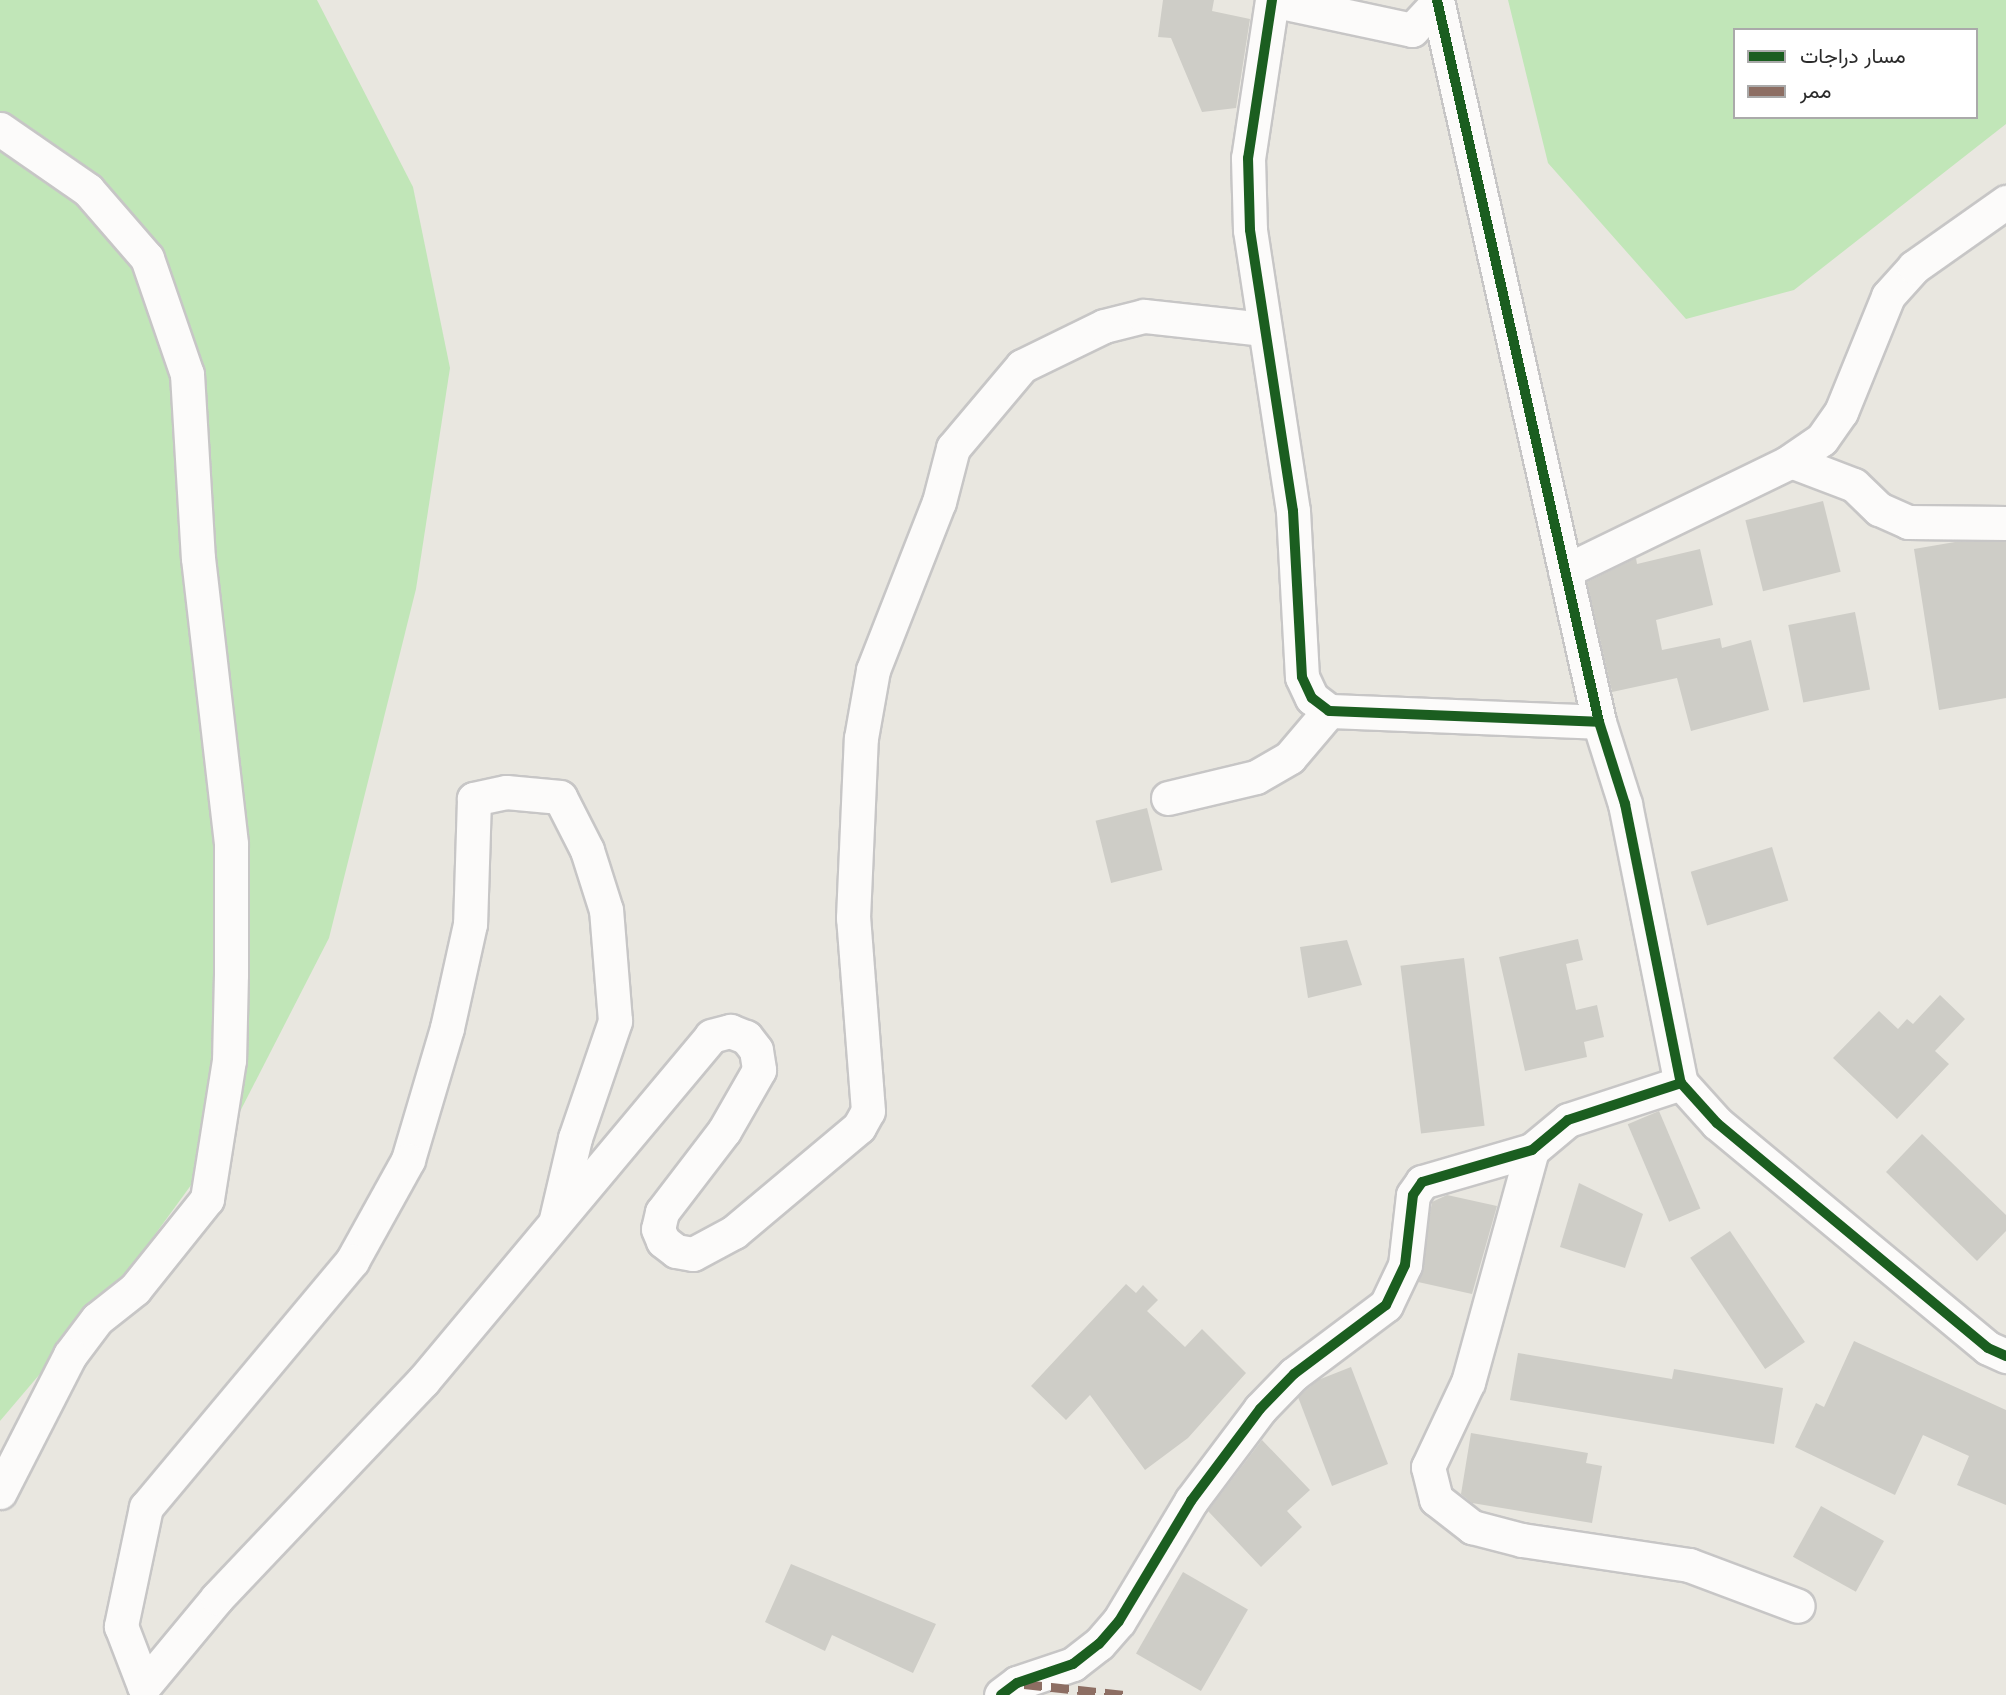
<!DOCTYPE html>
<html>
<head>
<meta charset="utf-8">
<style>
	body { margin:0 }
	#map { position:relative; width:2006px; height:1695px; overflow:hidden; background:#e9e7e0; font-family:Poppins,Vazirmatn,sans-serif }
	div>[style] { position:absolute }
	.green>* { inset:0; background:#c1e6b8 }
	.building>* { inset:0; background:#cecdc7; transform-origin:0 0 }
	.roads { filter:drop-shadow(2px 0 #c7c6c6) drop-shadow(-2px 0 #c7c6c6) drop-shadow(0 2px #c7c6c6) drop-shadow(0 -2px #c7c6c6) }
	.minor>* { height:33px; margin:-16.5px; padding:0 16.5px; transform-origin:16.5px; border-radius:16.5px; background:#fcfbfa }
	.quiet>* { height:9px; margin-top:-4.5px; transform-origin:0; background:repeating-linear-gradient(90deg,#8d6e63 0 18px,transparent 0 27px) }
	.cycleway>* { height:10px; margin:-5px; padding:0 5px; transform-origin:5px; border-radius:5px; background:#1b5e20 }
	span { translate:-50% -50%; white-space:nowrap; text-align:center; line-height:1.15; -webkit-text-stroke:6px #fff; paint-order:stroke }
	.legend { position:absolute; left:1733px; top:28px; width:245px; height:91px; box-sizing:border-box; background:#fff; border:2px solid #aaa; margin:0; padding:9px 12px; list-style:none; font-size:21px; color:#2b2b2b }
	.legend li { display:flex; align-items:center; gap:14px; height:35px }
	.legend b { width:35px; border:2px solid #aaa }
</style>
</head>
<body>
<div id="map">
	<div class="green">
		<div style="clip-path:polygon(0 0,317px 0,413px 187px,450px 368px,416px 589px,329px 938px,229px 1133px,135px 1262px,0 1421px)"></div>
		<div style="clip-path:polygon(evenodd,1508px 0,2006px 0,2006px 124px,1794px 290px,1686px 319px,1548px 163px,1508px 0,1735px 30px,1976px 30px,1976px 117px,1735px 117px,1735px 30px)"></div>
	</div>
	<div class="building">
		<div style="clip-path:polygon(1163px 0,1214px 0,1212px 11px,1250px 19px,1236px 108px,1202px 112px,1171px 38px,1158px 37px)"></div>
		<div style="left:1823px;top:501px;width:73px;height:80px;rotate:76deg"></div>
		<div style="clip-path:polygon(1955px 542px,2006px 542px,2006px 698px,1939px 710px,1914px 549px)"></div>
		<div style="clip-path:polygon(1700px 549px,1713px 605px,1656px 620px,1662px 650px,1720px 638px,1722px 648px,1751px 640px,1769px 710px,1691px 731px,1677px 678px,1612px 692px,1587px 582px,1636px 558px,1637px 564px)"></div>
		<div style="left:1855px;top:612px;width:79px;height:68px;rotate:79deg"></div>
		<div style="left:1147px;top:808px;width:64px;height:53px;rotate:76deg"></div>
		<div style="left:1772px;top:847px;width:56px;height:85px;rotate:73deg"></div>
		<div style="clip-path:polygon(1578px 939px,1583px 960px,1566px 964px,1576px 1010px,1597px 1005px,1604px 1037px,1584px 1042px,1587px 1057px,1525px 1071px,1499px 957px)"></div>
		<div style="clip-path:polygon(1347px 940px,1362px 985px,1308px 998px,1300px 947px)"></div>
		<div style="left:1464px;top:958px;width:169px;height:64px;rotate:83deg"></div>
		<div style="clip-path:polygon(1940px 995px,1965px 1019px,1935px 1051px,1949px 1064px,1897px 1119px,1833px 1058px,1879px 1011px,1898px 1029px,1907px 1019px,1913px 1024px)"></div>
		<div style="left:1659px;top:1111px;width:106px;height:34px;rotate:67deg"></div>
		<div style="clip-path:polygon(1922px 1134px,2006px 1215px,2006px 1231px,1977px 1261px,1886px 1172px)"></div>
		<div style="clip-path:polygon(1579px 1183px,1643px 1214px,1625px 1268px,1560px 1247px)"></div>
		<div style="clip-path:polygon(1447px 1195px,1497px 1206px,1472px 1294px,1418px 1282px,1432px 1202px)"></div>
		<div style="left:1730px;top:1231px;width:134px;height:48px;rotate:56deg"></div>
		<div style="clip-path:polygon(1126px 1284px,1136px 1293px,1143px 1285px,1158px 1300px,1147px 1311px,1185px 1347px,1202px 1329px,1246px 1373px,1188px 1438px,1145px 1470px,1090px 1395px,1066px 1420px,1031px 1386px)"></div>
		<div style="clip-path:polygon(1854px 1341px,2006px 1410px,2006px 1505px,1957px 1485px,1969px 1456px,1923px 1435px,1895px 1495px,1795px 1447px,1816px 1403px,1824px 1407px)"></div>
		<div style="clip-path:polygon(1518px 1353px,1672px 1379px,1674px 1369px,1783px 1388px,1774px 1444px,1510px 1400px)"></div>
		<div style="clip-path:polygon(1351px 1367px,1388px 1464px,1332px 1486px,1298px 1397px,1318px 1380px)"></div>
		<div style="clip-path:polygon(1471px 1433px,1588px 1453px,1586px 1463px,1602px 1466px,1592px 1523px,1472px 1503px,1461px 1494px)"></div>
		<div style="clip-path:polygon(1262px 1440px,1310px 1490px,1287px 1511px,1302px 1527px,1261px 1567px,1208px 1511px)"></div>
		<div style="left:1821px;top:1506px;width:72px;height:58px;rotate:29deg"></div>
		<div style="clip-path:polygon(791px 1564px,936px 1624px,913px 1673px,832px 1635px,825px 1651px,765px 1622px)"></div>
		<div style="left:1183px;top:1572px;width:75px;height:94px;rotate:30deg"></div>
	</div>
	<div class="roads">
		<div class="minor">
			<div style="left:1272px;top:0;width:160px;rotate:98.6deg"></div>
			<div style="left:1248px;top:158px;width:72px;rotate:88.4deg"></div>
			<div style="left:1250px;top:230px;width:284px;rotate:81.3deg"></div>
			<div style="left:1293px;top:511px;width:166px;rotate:86.9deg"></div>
			<div style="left:1302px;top:677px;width:23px;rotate:65deg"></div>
			<div style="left:1312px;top:698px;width:21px;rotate:37deg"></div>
			<div style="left:1329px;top:711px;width:270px;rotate:2.3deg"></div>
			<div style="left:1272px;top:0;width:143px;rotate:12.1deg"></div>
			<div style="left:1412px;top:30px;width:37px;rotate:-47deg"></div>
			<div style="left:1437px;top:0;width:740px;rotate:77.35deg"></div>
			<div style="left:1599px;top:722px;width:86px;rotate:72.4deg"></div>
			<div style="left:1625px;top:804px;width:285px;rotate:78.7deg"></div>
			<div style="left:1681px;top:1083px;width:54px;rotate:48deg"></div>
			<div style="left:1717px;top:1123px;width:352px;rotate:39.7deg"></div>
			<div style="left:1988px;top:1348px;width:20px;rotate:24deg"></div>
			<div style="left:0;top:129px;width:107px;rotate:34.7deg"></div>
			<div style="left:88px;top:190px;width:90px;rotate:49.1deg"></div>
			<div style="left:147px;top:258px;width:123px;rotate:71deg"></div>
			<div style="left:187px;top:374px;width:184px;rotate:86.6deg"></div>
			<div style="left:198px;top:558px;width:288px;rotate:83.4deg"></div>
			<div style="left:231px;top:844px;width:130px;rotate:90deg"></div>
			<div style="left:231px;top:974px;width:86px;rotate:91.3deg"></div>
			<div style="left:229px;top:1060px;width:141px;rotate:99deg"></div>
			<div style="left:207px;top:1199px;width:115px;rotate:128.7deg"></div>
			<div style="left:135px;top:1289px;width:48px;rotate:141.7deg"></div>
			<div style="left:97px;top:1319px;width:45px;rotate:126.9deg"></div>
			<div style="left:70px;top:1355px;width:154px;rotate:117.1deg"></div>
			<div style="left:1791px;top:461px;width:67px;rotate:20.9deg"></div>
			<div style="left:1854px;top:485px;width:35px;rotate:44deg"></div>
			<div style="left:1879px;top:509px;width:32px;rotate:24deg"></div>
			<div style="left:1908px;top:522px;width:98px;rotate:0.6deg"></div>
			<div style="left:1565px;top:571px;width:247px;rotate:-25.9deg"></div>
			<div style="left:1787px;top:463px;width:42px;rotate:-34.4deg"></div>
			<div style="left:1822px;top:439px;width:33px;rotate:-55deg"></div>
			<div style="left:1841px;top:412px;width:125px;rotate:-67.9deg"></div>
			<div style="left:1888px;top:296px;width:39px;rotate:-48deg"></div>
			<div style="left:1914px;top:267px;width:113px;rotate:-35.2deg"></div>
			<div style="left:1168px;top:798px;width:90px;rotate:-13.4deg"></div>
			<div style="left:1256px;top:777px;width:39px;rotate:-30deg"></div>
			<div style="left:1290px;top:757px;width:60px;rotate:-49.7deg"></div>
			<div style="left:1532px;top:1150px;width:241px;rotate:105.4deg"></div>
			<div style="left:1468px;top:1382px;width:94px;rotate:115.2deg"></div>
			<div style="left:1428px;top:1467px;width:33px;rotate:76deg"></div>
			<div style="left:1436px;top:1499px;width:46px;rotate:37.9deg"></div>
			<div style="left:1472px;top:1527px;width:52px;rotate:14.6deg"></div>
			<div style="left:1522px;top:1540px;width:169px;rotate:8.5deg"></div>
			<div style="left:1689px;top:1565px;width:116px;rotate:20.6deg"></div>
			<div style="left:556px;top:1219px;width:83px;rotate:-76.8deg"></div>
			<div style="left:575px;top:1138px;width:124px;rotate:-71.1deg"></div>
			<div style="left:615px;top:1021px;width:111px;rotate:-94.6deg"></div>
			<div style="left:606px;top:910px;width:63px;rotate:-107.6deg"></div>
			<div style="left:587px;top:850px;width:59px;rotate:-117deg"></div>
			<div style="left:560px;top:797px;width:54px;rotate:-174.7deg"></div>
			<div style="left:506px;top:792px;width:33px;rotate:168deg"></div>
			<div style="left:474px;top:799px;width:125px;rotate:91.8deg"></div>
			<div style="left:470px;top:924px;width:107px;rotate:102.5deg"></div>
			<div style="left:447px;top:1028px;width:138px;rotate:106.5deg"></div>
			<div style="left:408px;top:1160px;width:115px;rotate:119deg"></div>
			<div style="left:352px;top:1261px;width:321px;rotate:129.9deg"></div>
			<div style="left:146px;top:1507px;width:122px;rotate:101.9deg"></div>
			<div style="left:121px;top:1626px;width:64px;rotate:69deg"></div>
			<div style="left:144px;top:1686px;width:114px;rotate:-50.3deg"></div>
			<div style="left:217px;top:1598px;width:299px;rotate:-46.5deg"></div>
			<div style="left:423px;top:1381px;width:449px;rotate:-50.1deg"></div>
			<div style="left:711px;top:1036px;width:20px;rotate:-15deg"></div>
			<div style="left:730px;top:1031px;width:17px;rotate:21deg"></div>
			<div style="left:746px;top:1037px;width:16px;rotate:52deg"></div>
			<div style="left:756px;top:1050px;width:20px;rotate:81deg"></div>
			<div style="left:759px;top:1070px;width:70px;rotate:119.8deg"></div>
			<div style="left:724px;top:1131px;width:102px;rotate:127.4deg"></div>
			<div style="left:662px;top:1212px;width:17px;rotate:103deg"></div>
			<div style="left:658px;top:1229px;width:13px;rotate:67deg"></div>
			<div style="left:663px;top:1241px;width:16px;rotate:38deg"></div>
			<div style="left:676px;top:1251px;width:17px;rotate:10deg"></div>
			<div style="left:693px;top:1254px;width:47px;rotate:-28.2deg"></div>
			<div style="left:734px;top:1232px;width:163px;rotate:-40deg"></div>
			<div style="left:859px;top:1127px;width:18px;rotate:-61deg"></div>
			<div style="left:868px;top:1111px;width:194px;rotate:-94.4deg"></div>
			<div style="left:853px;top:918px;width:180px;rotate:-87.5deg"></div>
			<div style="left:861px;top:738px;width:69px;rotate:-80deg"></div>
			<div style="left:873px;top:670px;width:180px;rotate:-68.6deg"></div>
			<div style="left:939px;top:502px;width:56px;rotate:-75.5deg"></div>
			<div style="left:953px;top:448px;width:107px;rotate:-49.9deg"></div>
			<div style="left:1022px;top:366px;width:91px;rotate:-26deg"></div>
			<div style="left:1104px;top:326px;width:41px;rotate:-14deg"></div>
			<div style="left:1144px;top:316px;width:120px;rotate:6.2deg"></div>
			<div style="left:1001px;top:1695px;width:20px;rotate:-37deg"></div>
			<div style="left:1017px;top:1683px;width:59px;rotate:-18.7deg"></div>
			<div style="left:1073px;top:1664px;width:33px;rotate:-38deg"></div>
			<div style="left:1099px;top:1644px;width:30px;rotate:-49deg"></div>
			<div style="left:1119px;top:1621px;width:140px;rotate:-59deg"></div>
			<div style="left:1191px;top:1501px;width:115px;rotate:-53.1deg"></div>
			<div style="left:1260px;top:1409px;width:49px;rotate:-45.8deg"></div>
			<div style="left:1294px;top:1374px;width:115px;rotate:-36.9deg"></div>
			<div style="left:1386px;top:1305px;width:44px;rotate:-64.6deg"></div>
			<div style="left:1405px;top:1265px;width:70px;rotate:-83.5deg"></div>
			<div style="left:1413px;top:1195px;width:16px;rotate:-55deg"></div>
			<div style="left:1422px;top:1182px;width:115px;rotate:-16.2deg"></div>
			<div style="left:1532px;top:1150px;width:47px;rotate:-39.8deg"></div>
			<div style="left:1568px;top:1120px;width:119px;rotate:-18.1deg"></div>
		</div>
	</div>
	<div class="quiet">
		<div style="left:1024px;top:1684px;width:103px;rotate:6.2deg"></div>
	</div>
	<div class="cycleway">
		<div style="left:1272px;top:0;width:160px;rotate:98.6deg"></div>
		<div style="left:1248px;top:158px;width:72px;rotate:88.4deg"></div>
		<div style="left:1250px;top:230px;width:284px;rotate:81.3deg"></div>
		<div style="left:1293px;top:511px;width:166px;rotate:86.9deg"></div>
		<div style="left:1302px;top:677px;width:23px;rotate:65deg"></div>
		<div style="left:1312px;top:698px;width:21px;rotate:37deg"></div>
		<div style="left:1329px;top:711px;width:270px;rotate:2.3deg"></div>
		<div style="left:1437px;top:0;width:740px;rotate:77.35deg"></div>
		<div style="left:1599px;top:722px;width:86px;rotate:72.4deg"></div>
		<div style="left:1625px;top:804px;width:285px;rotate:78.7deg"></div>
		<div style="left:1681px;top:1083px;width:54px;rotate:48deg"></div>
		<div style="left:1717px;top:1123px;width:352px;rotate:39.7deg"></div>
		<div style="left:1988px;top:1348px;width:20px;rotate:24deg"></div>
		<div style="left:1001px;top:1695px;width:20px;rotate:-37deg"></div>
		<div style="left:1017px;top:1683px;width:59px;rotate:-18.7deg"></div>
		<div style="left:1073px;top:1664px;width:33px;rotate:-38deg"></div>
		<div style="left:1099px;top:1644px;width:30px;rotate:-49deg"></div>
		<div style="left:1119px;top:1621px;width:140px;rotate:-59deg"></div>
		<div style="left:1191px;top:1501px;width:115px;rotate:-53.1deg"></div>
		<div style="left:1260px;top:1409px;width:49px;rotate:-45.8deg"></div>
		<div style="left:1294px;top:1374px;width:115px;rotate:-36.9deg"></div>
		<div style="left:1386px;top:1305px;width:44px;rotate:-64.6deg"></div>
		<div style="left:1405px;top:1265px;width:70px;rotate:-83.5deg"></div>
		<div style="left:1413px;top:1195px;width:16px;rotate:-55deg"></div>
		<div style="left:1422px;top:1182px;width:115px;rotate:-16.2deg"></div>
		<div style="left:1532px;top:1150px;width:47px;rotate:-39.8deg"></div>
		<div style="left:1568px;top:1120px;width:119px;rotate:-18.1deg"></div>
	</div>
	<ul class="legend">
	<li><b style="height:9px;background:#1b5e20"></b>مسار دراجات</li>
	<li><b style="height:9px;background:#8d6e63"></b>ممر</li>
	</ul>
</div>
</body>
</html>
